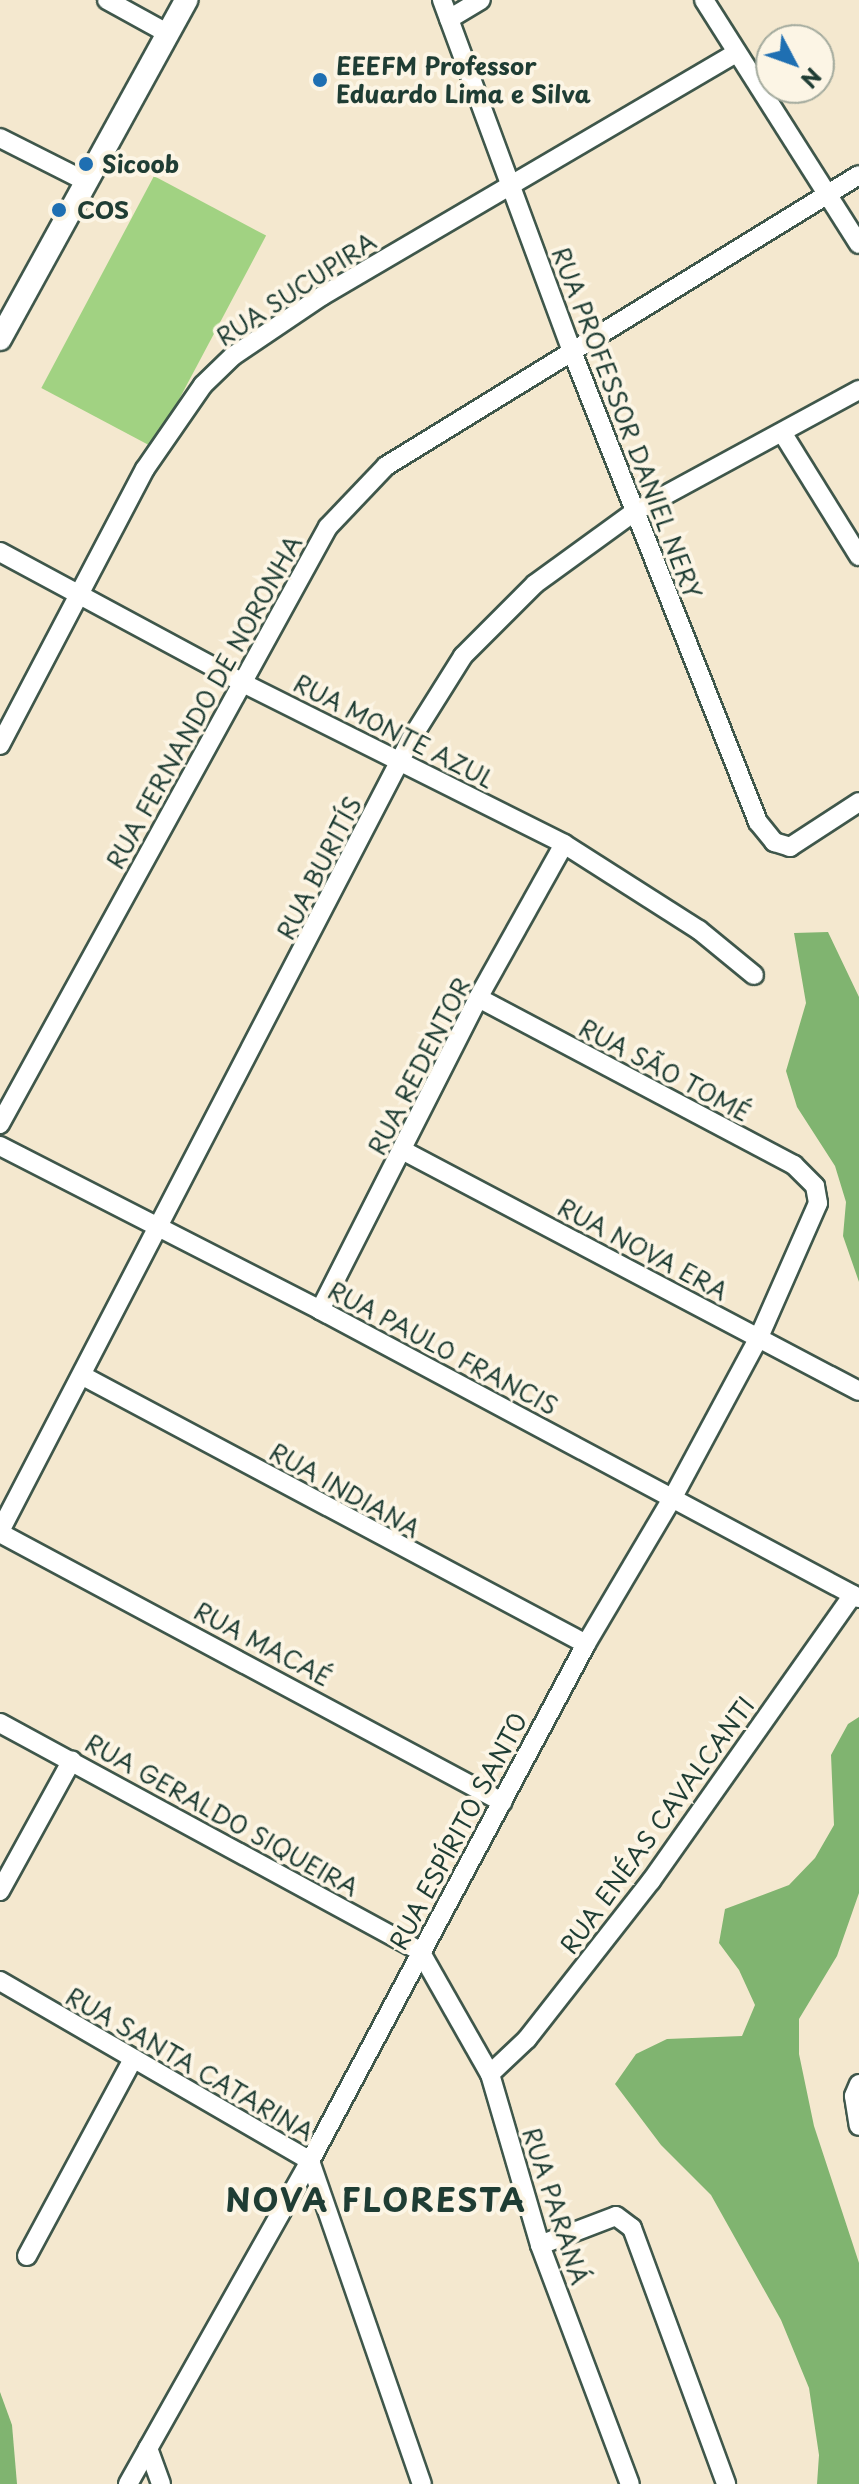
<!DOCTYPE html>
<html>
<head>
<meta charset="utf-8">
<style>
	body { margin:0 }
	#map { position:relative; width:859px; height:2484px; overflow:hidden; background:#f4e8cf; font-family:"Playpen Sans",sans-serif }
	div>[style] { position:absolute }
	.green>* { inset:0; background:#a1d282; transform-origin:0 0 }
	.forest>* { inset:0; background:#80b470 }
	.roads { filter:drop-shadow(2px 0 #3f574b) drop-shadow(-2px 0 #3f574b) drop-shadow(0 2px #3f574b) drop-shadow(0 -2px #3f574b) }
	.minor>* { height:18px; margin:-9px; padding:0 9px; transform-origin:9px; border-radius:9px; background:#fff }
	.tertiary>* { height:22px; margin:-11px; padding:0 11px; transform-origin:11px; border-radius:11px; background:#fff }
	.dots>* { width:22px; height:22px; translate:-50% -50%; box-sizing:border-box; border:4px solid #fcf5e5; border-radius:50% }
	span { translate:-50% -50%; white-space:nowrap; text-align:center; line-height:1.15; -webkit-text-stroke:8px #fcf5e5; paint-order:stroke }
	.poi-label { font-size:24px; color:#1f3d34; font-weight:700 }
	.left { translate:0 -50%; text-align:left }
	.street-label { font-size:24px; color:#1f3d34 }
	.district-label { font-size:32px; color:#1f3d34; font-weight:700; letter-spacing:2px }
	.north { position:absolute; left:755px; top:24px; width:80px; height:80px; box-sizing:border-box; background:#fcf5e5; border:2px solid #a4ab9e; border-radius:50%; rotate:131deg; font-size:22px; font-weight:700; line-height:32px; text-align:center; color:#1f3d34 }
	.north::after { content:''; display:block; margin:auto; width:28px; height:36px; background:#1f6fb2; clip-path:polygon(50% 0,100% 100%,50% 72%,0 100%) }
</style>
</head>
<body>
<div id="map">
	<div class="green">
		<div style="left:154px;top:176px;width:127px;height:240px;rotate:28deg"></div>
	</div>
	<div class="forest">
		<div style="clip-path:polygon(828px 932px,859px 997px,859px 1282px,843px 1236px,846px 1202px,835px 1166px,797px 1107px,786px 1071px,806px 1003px,794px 933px)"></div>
		<div style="clip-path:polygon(859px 1717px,859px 1893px,837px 1956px,799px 2019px,799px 2054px,814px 2126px,859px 2263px,859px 2484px,817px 2484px,819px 2455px,809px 2388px,781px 2320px,711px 2195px,661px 2145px,615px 2084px,636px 2054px,667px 2039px,742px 2036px,755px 2005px,739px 1970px,719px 1943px,725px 1909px,789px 1885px,815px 1858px,834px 1825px,831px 1755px,848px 1724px)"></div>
		<div style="clip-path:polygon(0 2392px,12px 2425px,17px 2484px,0 2484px)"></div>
	</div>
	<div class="roads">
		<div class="minor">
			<div style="left:107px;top:0;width:68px;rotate:28.8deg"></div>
			<div style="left:442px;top:0;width:372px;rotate:69.7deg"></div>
			<div style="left:571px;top:349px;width:509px;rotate:68.43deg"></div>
			<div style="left:758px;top:822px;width:26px;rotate:51deg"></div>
			<div style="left:774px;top:842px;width:17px;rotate:17deg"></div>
			<div style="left:790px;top:847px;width:82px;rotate:-33.1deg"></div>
			<div style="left:704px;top:0;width:289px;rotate:57.6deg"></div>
			<div style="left:449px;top:19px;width:37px;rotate:-31deg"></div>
			<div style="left:0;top:138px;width:97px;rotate:26.8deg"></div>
			<div style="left:783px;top:434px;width:144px;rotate:58.1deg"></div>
			<div style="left:0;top:552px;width:276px;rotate:28.3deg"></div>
			<div style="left:243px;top:683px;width:359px;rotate:26.6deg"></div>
			<div style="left:564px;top:844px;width:160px;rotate:32.5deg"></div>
			<div style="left:699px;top:930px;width:71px;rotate:39.3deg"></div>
			<div style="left:0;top:745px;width:312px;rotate:-62.3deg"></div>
			<div style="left:145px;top:469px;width:102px;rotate:-55.4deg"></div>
			<div style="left:203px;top:385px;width:42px;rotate:-44deg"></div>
			<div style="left:233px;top:356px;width:107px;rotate:-34deg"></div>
			<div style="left:322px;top:296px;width:480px;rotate:-30.4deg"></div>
			<div style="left:0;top:1124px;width:681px;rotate:-61.22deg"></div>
			<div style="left:328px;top:527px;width:84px;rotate:-46.4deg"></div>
			<div style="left:386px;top:466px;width:555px;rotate:-31.6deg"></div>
			<div style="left:0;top:1146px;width:360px;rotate:27.1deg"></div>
			<div style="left:320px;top:1310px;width:611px;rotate:28.12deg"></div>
			<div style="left:404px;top:1151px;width:514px;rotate:27.81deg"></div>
			<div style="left:320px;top:1310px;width:350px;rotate:-63.1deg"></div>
			<div style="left:478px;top:998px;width:176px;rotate:-60.8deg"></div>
			<div style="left:83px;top:1376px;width:570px;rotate:28.05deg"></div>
			<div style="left:0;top:1531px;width:892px;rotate:-62.57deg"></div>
			<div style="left:411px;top:739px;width:98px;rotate:-57.9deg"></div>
			<div style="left:463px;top:656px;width:102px;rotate:-45deg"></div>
			<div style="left:535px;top:584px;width:122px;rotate:-36deg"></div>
			<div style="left:634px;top:512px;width:256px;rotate:-28.5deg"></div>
			<div style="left:0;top:1533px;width:570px;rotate:28.18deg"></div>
			<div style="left:0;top:1723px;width:478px;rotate:28.5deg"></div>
			<div style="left:420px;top:1951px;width:142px;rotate:60.4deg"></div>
			<div style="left:490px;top:2074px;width:178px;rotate:73.7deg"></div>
			<div style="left:540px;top:2245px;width:255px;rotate:69.4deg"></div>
			<div style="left:0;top:1891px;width:149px;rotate:-61.2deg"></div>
			<div style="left:0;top:1981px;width:358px;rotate:30.1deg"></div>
			<div style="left:310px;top:2161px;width:342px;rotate:70.9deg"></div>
			<div style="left:490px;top:2074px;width:51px;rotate:-43.4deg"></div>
			<div style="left:527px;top:2039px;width:201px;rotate:-51.9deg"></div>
			<div style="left:651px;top:1881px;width:350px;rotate:-54.8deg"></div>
			<div style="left:859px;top:2084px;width:13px;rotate:113deg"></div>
			<div style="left:854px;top:2096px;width:30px;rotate:81deg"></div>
			<div style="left:540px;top:2245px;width:81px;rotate:-20.9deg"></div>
			<div style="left:616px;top:2216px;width:20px;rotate:37deg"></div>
			<div style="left:632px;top:2228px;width:273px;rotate:69.8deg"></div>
			<div style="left:27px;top:2256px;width:224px;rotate:-61.7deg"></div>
			<div style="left:148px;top:2448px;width:38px;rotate:70deg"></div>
			<div style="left:128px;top:2484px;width:371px;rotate:-60.6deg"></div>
			<div style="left:310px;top:2161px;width:586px;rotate:-61.9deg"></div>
			<div style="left:586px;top:1644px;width:171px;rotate:-59.4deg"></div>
			<div style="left:673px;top:1497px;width:182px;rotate:-61.7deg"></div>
			<div style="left:759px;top:1337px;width:146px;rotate:-66.2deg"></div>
			<div style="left:818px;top:1203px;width:17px;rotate:-100deg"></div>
			<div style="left:815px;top:1186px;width:30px;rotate:-135deg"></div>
			<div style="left:794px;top:1165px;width:357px;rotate:-152.1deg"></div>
		</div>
		<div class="tertiary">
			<div style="left:0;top:339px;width:387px;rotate:-61.2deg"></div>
		</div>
	</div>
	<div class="dots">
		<div style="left:320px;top:80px;background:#1f6fb2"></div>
		<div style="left:86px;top:164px;background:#1f6fb2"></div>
		<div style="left:59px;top:210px;background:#1f6fb2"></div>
	</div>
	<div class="poi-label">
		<span class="left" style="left:336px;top:80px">EEEFM Professor<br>Eduardo Lima e Silva</span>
		<span class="left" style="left:102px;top:164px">Sicoob</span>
		<span class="left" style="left:77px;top:210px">COS</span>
	</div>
	<div class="street-label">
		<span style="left:296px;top:289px;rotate:-33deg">RUA SUCUPIRA</span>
		<span style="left:627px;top:423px;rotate:69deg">RUA PROFESSOR DANIEL NERY</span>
		<span style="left:204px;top:702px;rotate:-61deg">RUA FERNANDO DE NORONHA</span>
		<span style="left:394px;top:731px;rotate:27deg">RUA MONTE AZUL</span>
		<span style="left:319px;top:868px;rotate:-63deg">RUA BURITÍS</span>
		<span style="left:419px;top:1066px;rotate:-63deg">RUA REDENTOR</span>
		<span style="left:665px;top:1070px;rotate:28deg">RUA SÃO TOMÉ</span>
		<span style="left:643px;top:1249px;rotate:28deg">RUA NOVA ERA</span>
		<span style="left:443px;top:1348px;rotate:28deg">RUA PAULO FRANCIS</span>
		<span style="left:345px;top:1490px;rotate:29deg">RUA INDIANA</span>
		<span style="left:263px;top:1644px;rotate:28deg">RUA MACAÉ</span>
		<span style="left:222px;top:1815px;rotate:29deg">RUA GERALDO SIQUEIRA</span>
		<span style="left:657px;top:1825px;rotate:-54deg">RUA ENÉAS CAVALCANTI</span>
		<span style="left:458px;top:1831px;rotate:-62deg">RUA ESPÍRITO SANTO</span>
		<span style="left:190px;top:2064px;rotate:30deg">RUA SANTA CATARINA</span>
		<span style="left:556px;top:2206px;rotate:72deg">RUA PARANÁ</span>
	</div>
	<div class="district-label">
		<span style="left:376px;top:2199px">NOVA FLORESTA</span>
	</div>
	<div class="north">N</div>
</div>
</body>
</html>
